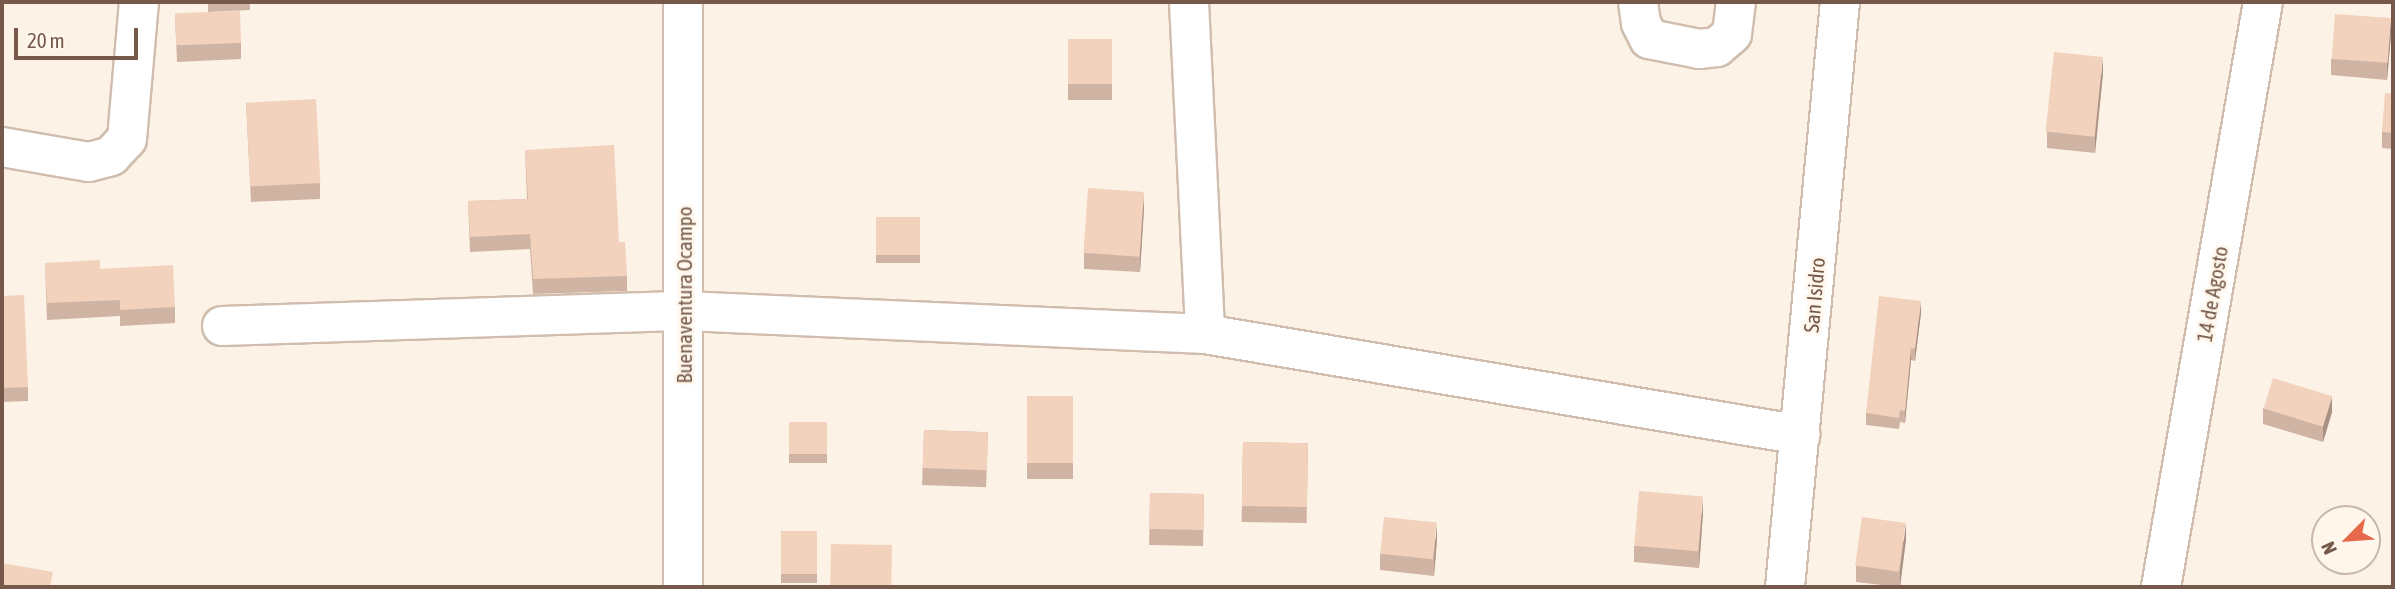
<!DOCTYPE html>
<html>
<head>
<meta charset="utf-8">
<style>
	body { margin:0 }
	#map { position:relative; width:2395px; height:589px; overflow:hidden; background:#fcf3e6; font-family:"Asap Condensed",sans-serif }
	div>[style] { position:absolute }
	.roads { filter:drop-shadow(2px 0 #d0bdae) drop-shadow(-2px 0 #d0bdae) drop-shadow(0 2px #d0bdae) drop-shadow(0 -2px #d0bdae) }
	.minor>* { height:38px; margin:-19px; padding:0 19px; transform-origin:19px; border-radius:19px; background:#fff }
	.wall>* { inset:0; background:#d0b4a3; transform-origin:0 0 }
	.shaded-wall>* { inset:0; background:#a99284 }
	.building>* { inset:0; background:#f2d1bd; transform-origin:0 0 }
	span { translate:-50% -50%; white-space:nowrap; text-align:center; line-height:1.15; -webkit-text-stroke:6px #fff7ec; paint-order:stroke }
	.street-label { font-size:21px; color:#76594a }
	.frame { position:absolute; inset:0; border:4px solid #76594a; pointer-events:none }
	.north { position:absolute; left:2311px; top:505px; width:70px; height:70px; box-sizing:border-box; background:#fff7ec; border:2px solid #c8b8ab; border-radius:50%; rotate:245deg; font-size:19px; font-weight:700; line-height:28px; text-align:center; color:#76594a }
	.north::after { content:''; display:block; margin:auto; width:24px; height:32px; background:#e6694b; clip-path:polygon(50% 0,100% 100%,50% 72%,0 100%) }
	.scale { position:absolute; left:14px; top:28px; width:124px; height:32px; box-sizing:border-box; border:4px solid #76594a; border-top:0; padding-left:9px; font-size:21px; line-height:24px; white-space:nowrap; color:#76594a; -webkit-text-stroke:5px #fff7ec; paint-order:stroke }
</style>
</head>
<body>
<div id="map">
	<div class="roads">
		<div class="minor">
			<div style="left:1189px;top:2px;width:332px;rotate:87.2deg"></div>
			<div style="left:1638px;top:2px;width:21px;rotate:82deg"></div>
			<div style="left:1641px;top:23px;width:18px;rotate:63deg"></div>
			<div style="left:1649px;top:39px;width:51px;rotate:11.3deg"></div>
			<div style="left:1699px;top:49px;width:18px;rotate:-6deg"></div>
			<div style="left:1717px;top:47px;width:20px;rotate:-41deg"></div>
			<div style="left:1732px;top:34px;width:32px;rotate:-83deg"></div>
			<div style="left:2px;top:147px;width:88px;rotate:9.8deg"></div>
			<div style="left:89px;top:162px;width:23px;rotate:-15deg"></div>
			<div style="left:111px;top:156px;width:23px;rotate:-47deg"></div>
			<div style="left:127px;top:139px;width:138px;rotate:-85deg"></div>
			<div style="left:222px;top:326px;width:463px;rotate:-1.9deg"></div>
			<div style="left:685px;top:311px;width:521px;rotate:2.53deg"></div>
			<div style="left:1205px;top:334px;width:604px;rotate:9.62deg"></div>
			<div style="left:683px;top:587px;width:585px;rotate:-90deg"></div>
			<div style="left:1785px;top:587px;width:588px;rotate:-84.63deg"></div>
			<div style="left:2161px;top:587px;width:594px;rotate:-80.11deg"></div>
		</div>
	</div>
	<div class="wall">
		<div style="clip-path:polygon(208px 2px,250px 2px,250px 10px,208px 12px)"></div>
		<div style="clip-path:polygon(175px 14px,241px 43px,241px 59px,177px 62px)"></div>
		<div style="clip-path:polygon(2391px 35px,2387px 80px,2331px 75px,2331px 59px)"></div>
		<div style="left:1068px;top:39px;width:44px;height:61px"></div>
		<div style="clip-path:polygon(2103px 73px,2095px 153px,2047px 148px,2047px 132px)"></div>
		<div style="clip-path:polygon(2393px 94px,2393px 149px,2382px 148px,2382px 132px)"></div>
		<div style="clip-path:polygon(246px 102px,320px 183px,320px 199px,251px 202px)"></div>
		<div style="clip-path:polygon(525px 150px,619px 242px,627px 276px,627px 291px,533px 294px,530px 249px,470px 252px,468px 201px,527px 199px)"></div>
		<div style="clip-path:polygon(1144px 208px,1140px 272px,1084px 269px,1084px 253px)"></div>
		<div style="left:876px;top:217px;width:44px;height:46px"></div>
		<div style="clip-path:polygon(45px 263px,100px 269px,175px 307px,175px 323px,120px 326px,120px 316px,47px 320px)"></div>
		<div style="clip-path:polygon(2px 296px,28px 387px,28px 401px,2px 402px)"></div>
		<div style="clip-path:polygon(1921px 313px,1915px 361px,1911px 360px,1905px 423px,1900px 422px,1899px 429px,1866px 425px,1866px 413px)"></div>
		<div style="left:1027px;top:396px;width:46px;height:83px"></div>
		<div style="clip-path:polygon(2263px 408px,2332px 412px,2323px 442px,2263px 424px)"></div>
		<div style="left:789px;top:422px;width:38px;height:41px"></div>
		<div style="left:924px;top:430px;width:64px;height:55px;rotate:2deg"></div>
		<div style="left:1243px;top:442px;width:65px;height:80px;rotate:1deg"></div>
		<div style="left:1150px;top:493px;width:54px;height:52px;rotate:1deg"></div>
		<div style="clip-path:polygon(1703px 513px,1699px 568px,1634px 562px,1634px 546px)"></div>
		<div style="left:781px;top:531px;width:36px;height:52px"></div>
		<div style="clip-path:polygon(1437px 539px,1434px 576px,1380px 570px,1380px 554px)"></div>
		<div style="clip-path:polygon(1906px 539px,1900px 587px,1856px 582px,1856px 566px)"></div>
	</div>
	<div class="shaded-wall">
		<div style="clip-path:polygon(2391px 18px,2391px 35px,2387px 80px,2387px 64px)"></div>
		<div style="clip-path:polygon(2103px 57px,2103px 73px,2095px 153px,2095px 137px)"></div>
		<div style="clip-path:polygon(1144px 192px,1144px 208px,1140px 272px,1140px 256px)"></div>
		<div style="clip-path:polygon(1921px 301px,1921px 313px,1915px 361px,1915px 349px)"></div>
		<div style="clip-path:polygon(1911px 348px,1911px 360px,1905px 423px,1905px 411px)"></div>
		<div style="clip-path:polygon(2332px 396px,2332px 412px,2323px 442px,2323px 426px)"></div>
		<div style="clip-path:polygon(1703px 497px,1703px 513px,1699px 568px,1699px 552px)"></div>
		<div style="clip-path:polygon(1437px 523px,1437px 539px,1434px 576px,1434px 559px)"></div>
		<div style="clip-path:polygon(1906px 523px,1906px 539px,1900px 587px,1900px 571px)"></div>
	</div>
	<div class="building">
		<div style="left:240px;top:11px;width:32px;height:65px;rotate:88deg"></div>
		<div style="left:2335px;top:14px;width:56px;height:45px;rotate:4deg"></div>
		<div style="left:1068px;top:39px;width:44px;height:45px"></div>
		<div style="left:2054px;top:52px;width:49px;height:80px;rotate:6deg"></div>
		<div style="clip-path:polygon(2385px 93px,2393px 94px,2393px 133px,2382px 132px)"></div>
		<div style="left:316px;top:99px;width:84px;height:70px;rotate:87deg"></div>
		<div style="clip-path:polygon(614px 145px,619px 242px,625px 242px,627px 276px,533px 279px,530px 234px,470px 237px,468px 201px,528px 199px,525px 150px)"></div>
		<div style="left:1088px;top:188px;width:56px;height:65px;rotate:4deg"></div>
		<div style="left:876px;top:217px;width:44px;height:38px"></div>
		<div style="clip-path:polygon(100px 260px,100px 269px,173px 265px,175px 307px,120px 310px,120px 300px,47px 303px,45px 263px)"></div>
		<div style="clip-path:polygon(24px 295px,28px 387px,2px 388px,2px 296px)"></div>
		<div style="clip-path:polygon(1879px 296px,1921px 301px,1915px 349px,1911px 348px,1905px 411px,1900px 410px,1899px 418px,1866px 413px)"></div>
		<div style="left:2273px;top:378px;width:62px;height:32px;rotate:17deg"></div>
		<div style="left:1027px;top:396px;width:46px;height:67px"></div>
		<div style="left:789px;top:422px;width:38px;height:32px"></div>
		<div style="left:924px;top:430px;width:64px;height:38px;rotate:2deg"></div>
		<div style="left:1243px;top:442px;width:65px;height:64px;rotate:1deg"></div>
		<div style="left:1639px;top:491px;width:64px;height:55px;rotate:5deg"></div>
		<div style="left:1150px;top:493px;width:54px;height:36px;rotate:1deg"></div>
		<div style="left:1384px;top:517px;width:53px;height:37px;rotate:6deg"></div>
		<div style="left:1862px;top:517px;width:44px;height:49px;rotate:8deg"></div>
		<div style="left:781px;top:531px;width:36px;height:43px"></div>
		<div style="left:831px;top:544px;width:61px;height:43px;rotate:1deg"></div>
		<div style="clip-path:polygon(2px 563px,53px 572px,50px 587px,2px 587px)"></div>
	</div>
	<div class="street-label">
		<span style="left:2212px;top:294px;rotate:-80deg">14 de Agosto</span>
		<span style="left:684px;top:295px;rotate:-90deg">Buenaventura Ocampo</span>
		<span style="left:1814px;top:295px;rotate:-85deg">San Isidro</span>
	</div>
	<div class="frame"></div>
	<div class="north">N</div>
	<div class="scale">20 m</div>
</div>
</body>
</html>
